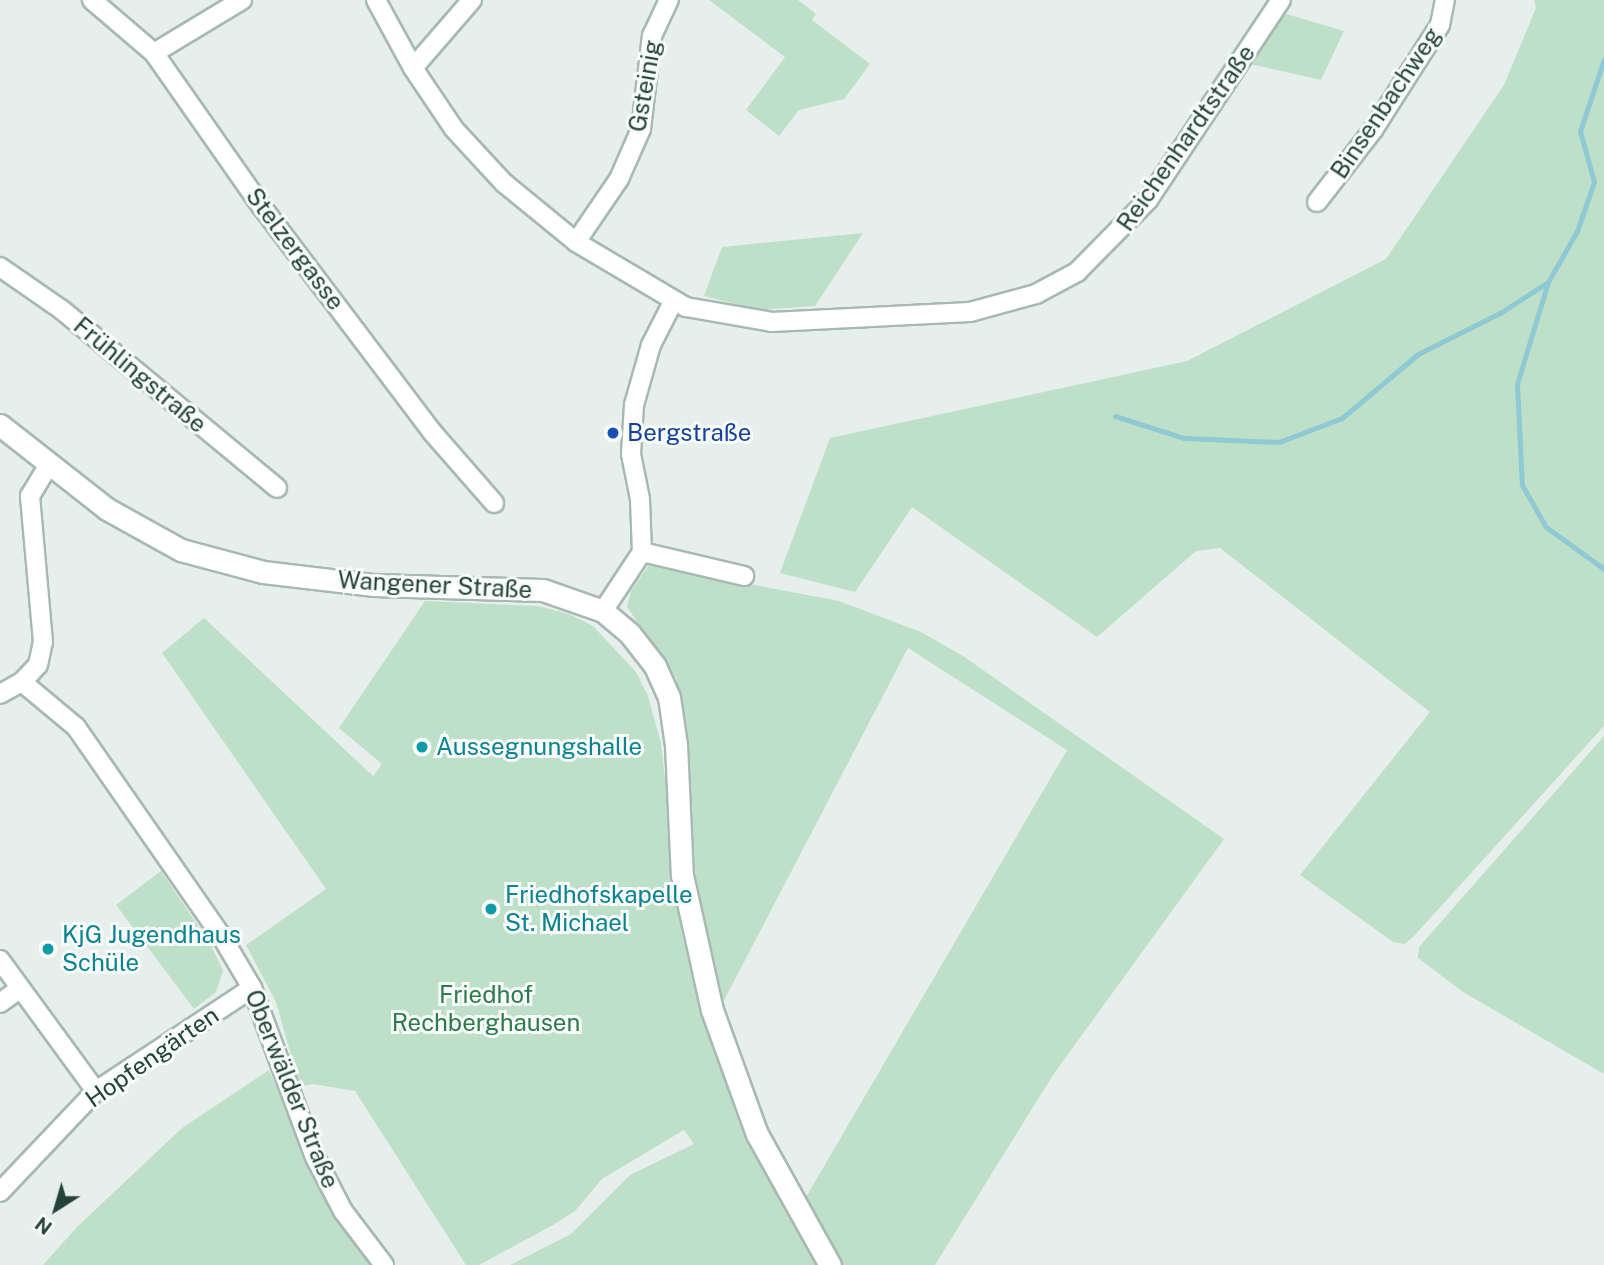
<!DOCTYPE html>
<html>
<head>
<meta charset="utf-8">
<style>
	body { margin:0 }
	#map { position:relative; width:1604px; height:1265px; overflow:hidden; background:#e6efeb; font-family:"Public Sans",sans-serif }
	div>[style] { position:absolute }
	.green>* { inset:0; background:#bfe0c8 }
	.stream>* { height:5px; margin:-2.5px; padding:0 2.5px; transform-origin:2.5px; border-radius:2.5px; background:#8ec9d4 }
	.roads { filter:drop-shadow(2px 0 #a8b8b2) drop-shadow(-2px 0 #a8b8b2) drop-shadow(0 2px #a8b8b2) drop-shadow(0 -2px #a8b8b2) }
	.minor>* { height:18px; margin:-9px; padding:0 9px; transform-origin:9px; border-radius:9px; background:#fff }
	.tertiary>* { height:21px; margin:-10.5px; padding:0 10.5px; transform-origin:10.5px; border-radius:10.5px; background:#fff }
	.dots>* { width:19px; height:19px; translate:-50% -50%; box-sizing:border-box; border:4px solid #f7fbf9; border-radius:50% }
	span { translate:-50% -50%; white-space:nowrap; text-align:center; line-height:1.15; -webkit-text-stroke:6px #f7fbf9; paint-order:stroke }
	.street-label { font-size:24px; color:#24423a }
	.transit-label { font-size:24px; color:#164399 }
	.left { translate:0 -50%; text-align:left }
	.culture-label { font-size:24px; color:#0d838f }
	.park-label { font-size:24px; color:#2d7a4b }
	.north { position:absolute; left:21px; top:1174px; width:70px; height:70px; -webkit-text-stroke:5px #f7fbf9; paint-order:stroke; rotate:217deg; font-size:19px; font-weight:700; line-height:28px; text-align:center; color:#24423a }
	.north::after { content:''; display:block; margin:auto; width:24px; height:32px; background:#24423a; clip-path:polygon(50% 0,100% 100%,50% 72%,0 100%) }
</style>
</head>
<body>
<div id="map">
	<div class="green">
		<div style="clip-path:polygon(709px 0,798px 0,816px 14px,812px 20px,870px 64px,844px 99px,799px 110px,779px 136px,746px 110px,785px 57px)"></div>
		<div style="clip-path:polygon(1534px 0,1604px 0,1604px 726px,1415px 935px,1405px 944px,1393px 942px,1300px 875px,1430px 712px,1220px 548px,1196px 551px,1097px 637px,912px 507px,855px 592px,780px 573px,830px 438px,1187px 361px,1386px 259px,1504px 85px,1536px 8px)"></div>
		<div style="clip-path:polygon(1283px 13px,1344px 31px,1321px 80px,1250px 64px)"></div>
		<div style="clip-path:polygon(863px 233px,815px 306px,758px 310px,704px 296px,722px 247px)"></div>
		<div style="clip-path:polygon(649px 565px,839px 601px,921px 632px,963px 656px,1224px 839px,1053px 1075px,935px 1265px,839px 1265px,802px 1204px,1067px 750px,908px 648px,720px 1008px,701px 928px,676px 678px,627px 607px,631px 591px)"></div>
		<div style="clip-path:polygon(425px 601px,538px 606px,569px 614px,593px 626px,636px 672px,648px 696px,661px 743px,682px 935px,713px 1046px,739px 1122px,788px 1216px,821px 1265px,510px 1265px,571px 1234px,630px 1175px,694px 1144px,684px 1130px,602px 1179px,575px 1211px,553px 1225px,479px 1265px,466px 1265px,355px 1091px,313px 1084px,300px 1087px,276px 1002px,246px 945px,326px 889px,162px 653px,204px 618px,373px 776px,382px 764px,339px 728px)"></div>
		<div style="clip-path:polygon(1604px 736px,1604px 1074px,1463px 992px,1418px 958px,1419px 947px)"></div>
		<div style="clip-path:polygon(161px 871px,211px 945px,223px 971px,216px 992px,194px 1009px,116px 905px)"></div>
		<div style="clip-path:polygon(269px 1070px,319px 1188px,374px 1265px,43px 1265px,77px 1227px,182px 1128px)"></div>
	</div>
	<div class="stream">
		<div style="left:1604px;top:59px;width:76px;rotate:108.4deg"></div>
		<div style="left:1580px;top:131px;width:53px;rotate:74.6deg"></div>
		<div style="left:1594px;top:182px;width:52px;rotate:109.1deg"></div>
		<div style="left:1577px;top:231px;width:59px;rotate:119.6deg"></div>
		<div style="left:1548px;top:282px;width:107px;rotate:106.9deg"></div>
		<div style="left:1517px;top:384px;width:101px;rotate:87.2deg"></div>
		<div style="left:1522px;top:485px;width:48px;rotate:60.3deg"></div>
		<div style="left:1546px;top:527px;width:72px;rotate:35.9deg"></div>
		<div style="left:1115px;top:416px;width:72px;rotate:17.7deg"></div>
		<div style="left:1184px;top:438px;width:95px;rotate:2.4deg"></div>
		<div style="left:1279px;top:442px;width:67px;rotate:-20.9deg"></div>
		<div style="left:1342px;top:418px;width:99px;rotate:-40.1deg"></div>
		<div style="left:1418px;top:354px;width:92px;rotate:-26.6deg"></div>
		<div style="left:1500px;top:313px;width:57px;rotate:-32.9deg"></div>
	</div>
	<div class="roads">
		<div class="minor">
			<div style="left:92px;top:0;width:82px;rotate:40.5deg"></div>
			<div style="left:154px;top:53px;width:188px;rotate:55deg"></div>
			<div style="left:262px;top:207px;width:283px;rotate:52.9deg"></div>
			<div style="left:433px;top:433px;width:93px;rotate:48.9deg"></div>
			<div style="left:376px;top:0;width:77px;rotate:61.4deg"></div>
			<div style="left:413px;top:68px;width:73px;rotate:56.1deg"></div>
			<div style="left:454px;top:129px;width:74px;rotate:47.2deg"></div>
			<div style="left:504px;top:183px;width:93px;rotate:39.3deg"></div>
			<div style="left:576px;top:242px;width:128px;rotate:30.6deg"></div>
			<div style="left:686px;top:307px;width:87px;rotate:9.9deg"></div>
			<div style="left:772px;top:322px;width:198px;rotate:-2.9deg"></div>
			<div style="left:970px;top:312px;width:68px;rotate:-15.3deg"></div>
			<div style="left:1036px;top:294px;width:47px;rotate:-28.2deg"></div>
			<div style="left:1077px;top:272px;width:101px;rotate:-45.4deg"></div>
			<div style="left:1148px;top:200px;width:240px;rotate:-56.4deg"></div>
			<div style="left:154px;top:53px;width:103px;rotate:-31.1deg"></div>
			<div style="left:413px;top:68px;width:90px;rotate:-49.1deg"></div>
			<div style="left:1317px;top:202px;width:91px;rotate:-52.1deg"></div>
			<div style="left:1373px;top:130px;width:125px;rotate:-57.5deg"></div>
			<div style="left:1440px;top:25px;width:25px;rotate:-79deg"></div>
			<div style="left:576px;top:242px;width:76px;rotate:-55.7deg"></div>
			<div style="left:619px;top:179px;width:55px;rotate:-66.3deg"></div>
			<div style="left:641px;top:129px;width:94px;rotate:-83.3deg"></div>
			<div style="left:652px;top:36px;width:40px;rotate:-65deg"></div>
			<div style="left:0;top:267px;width:75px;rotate:34.7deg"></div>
			<div style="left:62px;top:310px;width:279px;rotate:39.6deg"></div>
			<div style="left:642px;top:552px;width:105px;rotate:13.2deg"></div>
			<div style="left:603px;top:611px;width:71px;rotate:-56.5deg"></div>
			<div style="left:642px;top:552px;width:53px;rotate:-92.2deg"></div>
			<div style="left:640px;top:499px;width:46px;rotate:-101.3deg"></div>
			<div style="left:631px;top:454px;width:49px;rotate:-86.5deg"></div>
			<div style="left:634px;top:405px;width:62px;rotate:-74.2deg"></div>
			<div style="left:651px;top:345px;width:48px;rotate:-62.9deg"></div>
			<div style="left:22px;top:682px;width:70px;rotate:39.8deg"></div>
			<div style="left:76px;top:727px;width:256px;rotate:55.2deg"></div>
			<div style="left:222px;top:937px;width:59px;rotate:59.5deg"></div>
			<div style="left:252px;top:988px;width:180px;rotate:69.6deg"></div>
			<div style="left:315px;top:1157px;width:61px;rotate:62.6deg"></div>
			<div style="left:343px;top:1211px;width:68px;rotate:52.8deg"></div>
			<div style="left:0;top:694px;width:25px;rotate:-29deg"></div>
			<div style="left:22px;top:682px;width:23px;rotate:-47deg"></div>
			<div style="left:38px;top:665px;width:24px;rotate:-78deg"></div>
			<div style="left:43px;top:642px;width:147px;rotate:-95.1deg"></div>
			<div style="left:30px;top:496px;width:37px;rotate:-59deg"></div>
			<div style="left:0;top:960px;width:162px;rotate:53.8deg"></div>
			<div style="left:0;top:1003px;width:24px;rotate:-36deg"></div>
			<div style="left:0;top:1192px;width:139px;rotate:-46.5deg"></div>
			<div style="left:96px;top:1091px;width:187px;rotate:-33.4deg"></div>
		</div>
		<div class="tertiary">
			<div style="left:0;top:425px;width:136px;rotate:38.1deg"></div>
			<div style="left:107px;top:509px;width:85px;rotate:29deg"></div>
			<div style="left:181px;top:550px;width:85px;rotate:15deg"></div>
			<div style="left:263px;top:572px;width:112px;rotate:6.7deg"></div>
			<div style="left:374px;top:585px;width:169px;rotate:1.7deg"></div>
			<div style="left:543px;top:590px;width:64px;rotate:19.3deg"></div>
			<div style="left:603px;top:611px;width:35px;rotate:40deg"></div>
			<div style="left:630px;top:634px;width:41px;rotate:52deg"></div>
			<div style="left:655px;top:666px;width:34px;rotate:66deg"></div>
			<div style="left:669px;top:697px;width:49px;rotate:81.7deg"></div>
			<div style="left:676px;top:745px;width:130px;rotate:87.4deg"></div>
			<div style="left:682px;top:875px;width:138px;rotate:77.5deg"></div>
			<div style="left:712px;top:1010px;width:132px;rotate:70.1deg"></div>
			<div style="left:757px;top:1134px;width:150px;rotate:60.9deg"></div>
		</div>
	</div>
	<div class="dots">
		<div style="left:613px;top:433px;background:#1a4fb4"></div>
		<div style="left:422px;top:747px;background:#0f9aa8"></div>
		<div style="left:491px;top:909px;background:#0f9aa8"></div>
		<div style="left:48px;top:949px;background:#0f9aa8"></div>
	</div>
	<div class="street-label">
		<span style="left:645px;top:86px;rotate:-80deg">Gsteinig</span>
		<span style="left:1386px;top:103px;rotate:-56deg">Binsenbachweg</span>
		<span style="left:1186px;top:138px;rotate:-55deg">Reichenhardtstraße</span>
		<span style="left:295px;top:249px;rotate:53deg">Stelzergasse</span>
		<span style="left:140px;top:375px;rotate:40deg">Frühlingstraße</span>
		<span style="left:435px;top:585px;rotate:3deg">Wangener Straße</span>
		<span style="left:152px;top:1057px;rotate:-35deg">Hopfengärten</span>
		<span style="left:292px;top:1089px;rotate:68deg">Oberwälder Straße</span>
	</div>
	<div class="transit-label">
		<span class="left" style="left:627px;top:433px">Bergstraße</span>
	</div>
	<div class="culture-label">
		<span class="left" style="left:436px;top:747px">Aussegnungshalle</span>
		<span class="left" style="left:505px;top:909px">Friedhofskapelle<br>St. Michael</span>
		<span class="left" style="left:62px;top:949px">KjG Jugendhaus<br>Schüle</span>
	</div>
	<div class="park-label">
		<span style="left:486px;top:1009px">Friedhof<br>Rechberghausen</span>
	</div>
	<div class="north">N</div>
</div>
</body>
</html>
